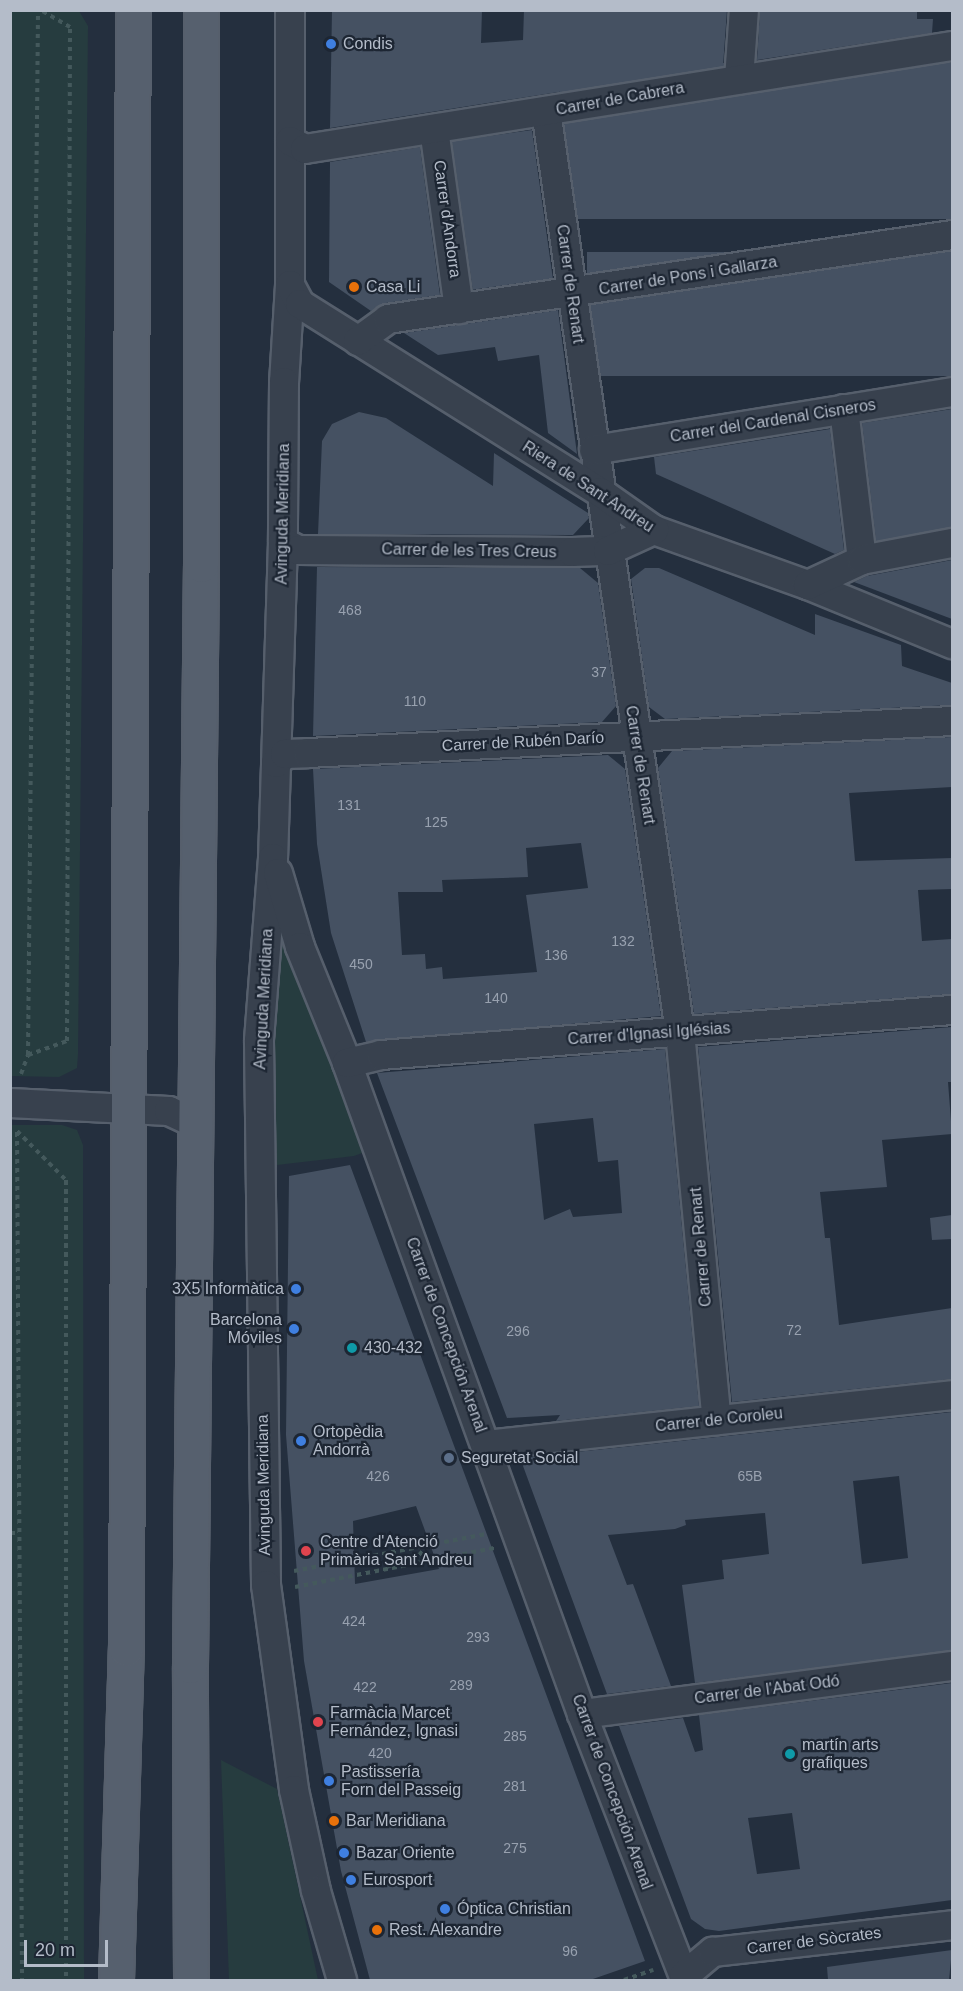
<!DOCTYPE html>
<html>
<head>
<meta charset="utf-8">
<style>
	body { margin:0 }
	#map { position:relative; width:963px; height:1991px; overflow:hidden; background:#242f3e; font-family:Helvetica,sans-serif }
	div>[style] { position:absolute }
	.green>* { inset:0; background:#263c3f }
	.building>* { inset:0; background:#455162; transform-origin:0 0 }
	.path>* { height:4px; margin-top:-2px; transform-origin:0; background:repeating-linear-gradient(90deg,#44595c 0 4.5px,transparent 0 9px) }
	.roads { filter:drop-shadow(2px 0 #565f6c) drop-shadow(-2px 0 #565f6c) drop-shadow(0 2px #565f6c) drop-shadow(0 -2px #565f6c) }
	.street>* { height:28px; margin:-14px; padding:0 14px; transform-origin:14px; border-radius:14px; background:#38414e }
	.primary>* { height:33px; margin:-16.5px; padding:0 16.5px; transform-origin:16.5px; border-radius:16.5px; background:#56606e }
	.dots>* { width:16px; height:16px; translate:-50% -50%; box-sizing:border-box; border:3px solid #1d2633; border-radius:50% }
	span { translate:-50% -50%; white-space:nowrap; text-align:center; line-height:1.15; -webkit-text-stroke:4.5px #1d2633; paint-order:stroke }
	.number-label { font-size:14px; color:#98a1af }
	.number-label span { -webkit-text-stroke-width:0 }
	.poi-label { font-size:16px; color:#b4bcc9 }
	.left { translate:0 -50%; text-align:left }
	.right { translate:-100% -50%; text-align:right }
	.street-label { font-size:16px; color:#b4bcc9 }
	.frame { position:absolute; inset:0; border:12px solid #b4bcc9; pointer-events:none }
	.scale { position:absolute; left:24px; top:1940px; width:84px; height:27px; box-sizing:border-box; border:3px solid #b4bcc9; border-top:0; padding-left:8px; font-size:18px; line-height:21px; white-space:nowrap; color:#b4bcc9; -webkit-text-stroke:4px #1d2633; paint-order:stroke }
</style>
</head>
<body>
<div id="map">
	<div class="green">
		<div style="clip-path:polygon(11px 10px,79px 11px,88px 26px,78px 1054px,77px 1068px,59px 1077px,10px 1076px)"></div>
		<div style="clip-path:polygon(273px 858px,378px 1147px,354px 1156px,260px 1167px)"></div>
		<div style="clip-path:polygon(11px 1125px,62px 1125px,77px 1130px,83px 1145px,84px 1980px,11px 1980px)"></div>
		<div style="clip-path:polygon(221px 1760px,277px 1789px,318px 1980px,229px 1980px)"></div>
	</div>
	<div class="building">
		<div style="clip-path:polygon(332px 10px,482px 10px,481px 43px,523px 40px,524px 10px,727px 10px,723px 66px,330px 128px)"></div>
		<div style="clip-path:polygon(760px 10px,901px 10px,917px 12px,917px 19px,933px 19px,932px 33px,757px 60px)"></div>
		<div style="left:952px;top:63px;width:156px;height:392px;rotate:90deg"></div>
		<div style="left:532px;top:130px;width:150px;height:81px;rotate:82deg"></div>
		<div style="clip-path:polygon(420px 147px,440px 295px,386px 303px,371px 311px,329px 282px,330px 162px)"></div>
		<div style="left:952px;top:252px;width:124px;height:365px;rotate:90deg"></div>
		<div style="clip-path:polygon(558px 310px,577px 454px,548px 433px,539px 355px,498px 361px,495px 347px,438px 355px,404px 333px)"></div>
		<div style="clip-path:polygon(952px 409px,952px 527px,876px 541px,862px 423px)"></div>
		<div style="clip-path:polygon(359px 412px,386px 418px,493px 486px,494px 453px,588px 513px,589px 518px,573px 535px,318px 534px,322px 441px,332px 424px)"></div>
		<div style="clip-path:polygon(830px 429px,844px 550px,835px 554px,656px 474px,654px 457px)"></div>
		<div style="clip-path:polygon(952px 560px,952px 619px,854px 582px,867px 576px)"></div>
		<div style="clip-path:polygon(317px 567px,580px 568px,598px 583px,616px 706px,602px 722px,313px 736px)"></div>
		<div style="clip-path:polygon(645px 568px,659px 568px,815px 635px,815px 614px,901px 645px,902px 666px,952px 683px,952px 705px,665px 719px,649px 707px,631px 579px)"></div>
		<div style="clip-path:polygon(952px 737px,952px 787px,849px 793px,855px 861px,952px 858px,952px 889px,918px 890px,922px 941px,952px 939px,952px 994px,694px 1014px,658px 768px,672px 751px)"></div>
		<div style="clip-path:polygon(evenodd,608px 755px,625px 769px,661px 1016px,366px 1042px,331px 933px,317px 844px,313px 769px,608px 755px,581px 843px,588px 888px,526px 895px,537px 972px,443px 979px,442px 967px,426px 969px,425px 954px,402px 955px,398px 892px,443px 892px,442px 880px,528px 877px,526px 848px,581px 843px)"></div>
		<div style="clip-path:polygon(952px 1027px,952px 1082px,948px 1082px,952px 1134px,882px 1140px,887px 1187px,820px 1192px,825px 1238px,830px 1238px,839px 1325px,952px 1308px,952px 1379px,732px 1402px,698px 1047px)"></div>
		<div style="clip-path:polygon(evenodd,665px 1049px,699px 1406px,556px 1421px,560px 1415px,507px 1418px,377px 1073px,665px 1049px,593px 1118px,598px 1162px,618px 1160px,622px 1213px,573px 1217px,570px 1209px,544px 1220px,534px 1124px,593px 1118px)"></div>
		<div style="clip-path:polygon(evenodd,350px 1165px,645px 1961px,590px 1980px,370px 1980px,341px 1871px,304px 1661px,286px 1435px,289px 1176px,350px 1165px,416px 1506px,439px 1569px,355px 1584px,353px 1521px,416px 1506px)"></div>
		<div style="clip-path:polygon(952px 1215px,952px 1239px,932px 1240px,930px 1218px)"></div>
		<div style="clip-path:polygon(evenodd,952px 1412px,952px 1650px,695px 1683px,682px 1585px,724px 1579px,722px 1560px,769px 1554px,765px 1513px,685px 1520px,686px 1525px,675px 1529px,608px 1535px,627px 1585px,633px 1584px,671px 1686px,607px 1694px,523px 1466px,529px 1457px,952px 1412px,899px 1476px,908px 1558px,862px 1564px,853px 1481px,899px 1476px)"></div>
		<div style="clip-path:polygon(evenodd,952px 1683px,952px 1900px,719px 1931px,705px 1929px,691px 1919px,619px 1726px,683px 1718px,695px 1752px,703px 1750px,699px 1715px,952px 1683px,792px 1813px,800px 1869px,757px 1874px,748px 1818px,792px 1813px)"></div>
		<div style="clip-path:polygon(952px 1950px,949px 1980px,828px 1980px,827px 1967px)"></div>
	</div>
	<div class="path">
		<div style="left:28px;top:1055px;width:1045px;rotate:-89.45deg"></div>
		<div style="left:21px;top:1074px;width:20px;rotate:-70deg"></div>
		<div style="left:28px;top:1055px;width:41px;rotate:-19.7deg"></div>
		<div style="left:67px;top:1041px;width:1014px;rotate:-89.83deg"></div>
		<div style="left:70px;top:27px;width:34px;rotate:-150deg"></div>
		<div style="left:17px;top:1131px;width:69px;rotate:45deg"></div>
		<div style="left:66px;top:1180px;width:800px;rotate:90deg"></div>
		<div style="left:17px;top:1132px;width:848px;rotate:89.66deg"></div>
		<div style="left:10px;top:1533px;width:9px"></div>
		<div style="left:387px;top:1567px;width:34px;rotate:-21deg"></div>
		<div style="left:419px;top:1555px;width:15px;rotate:-48deg"></div>
		<div style="left:294px;top:1571px;width:197px;rotate:-10.9deg"></div>
		<div style="left:295px;top:1587px;width:203px;rotate:-11.1deg"></div>
		<div style="left:624px;top:1980px;width:31px;rotate:-19deg"></div>
	</div>
	<div class="roads">
		<div class="street">
			<div style="left:290px;top:10px;width:275px;rotate:90deg"></div>
			<div style="left:290px;top:285px;width:97px;rotate:93.5deg"></div>
			<div style="left:284px;top:382px;width:160px;rotate:90.4deg"></div>
			<div style="left:283px;top:542px;width:316px;rotate:91.8deg"></div>
			<div style="left:273px;top:858px;width:184px;rotate:94.4deg"></div>
			<div style="left:259px;top:1041px;width:544px;rotate:89.26deg"></div>
			<div style="left:266px;top:1585px;width:207px;rotate:82.2deg"></div>
			<div style="left:294px;top:1790px;width:103px;rotate:77.7deg"></div>
			<div style="left:316px;top:1891px;width:93px;rotate:73.7deg"></div>
			<div style="left:739px;top:79px;width:69px;rotate:-85.9deg"></div>
			<div style="left:546px;top:111px;width:931px;rotate:81.72deg"></div>
			<div style="left:680px;top:1032px;width:390px;rotate:84.6deg"></div>
			<div style="left:434px;top:129px;width:182px;rotate:82.1deg"></div>
			<div style="left:290px;top:141px;width:17px;rotate:28deg"></div>
			<div style="left:305px;top:149px;width:655px;rotate:-9.05deg"></div>
			<div style="left:290px;top:285px;width:21px;rotate:62deg"></div>
			<div style="left:300px;top:304px;width:354px;rotate:32.1deg"></div>
			<div style="left:600px;top:492px;width:66px;rotate:35.1deg"></div>
			<div style="left:654px;top:530px;width:164px;rotate:19.7deg"></div>
			<div style="left:808px;top:585px;width:156px;rotate:22.3deg"></div>
			<div style="left:358px;top:341px;width:37px;rotate:-36deg"></div>
			<div style="left:388px;top:319px;width:570px;rotate:-8.47deg"></div>
			<div style="left:844px;top:409px;width:152px;rotate:83.2deg"></div>
			<div style="left:594px;top:450px;width:363px;rotate:-9.2deg"></div>
			<div style="left:283px;top:542px;width:17px;rotate:28deg"></div>
			<div style="left:298px;top:550px;width:274px;rotate:0.4deg"></div>
			<div style="left:572px;top:552px;width:36px;rotate:-2deg"></div>
			<div style="left:608px;top:551px;width:51px;rotate:-24.5deg"></div>
			<div style="left:808px;top:585px;width:60px;rotate:-24.8deg"></div>
			<div style="left:862px;top:560px;width:92px;rotate:-10.7deg"></div>
			<div style="left:276px;top:763px;width:13px;rotate:-45deg"></div>
			<div style="left:285px;top:754px;width:23px;rotate:-2deg"></div>
			<div style="left:308px;top:753px;width:645px;rotate:-2.84deg"></div>
			<div style="left:278px;top:873px;width:77px;rotate:73.4deg"></div>
			<div style="left:300px;top:947px;width:125px;rotate:67.9deg"></div>
			<div style="left:347px;top:1063px;width:692px;rotate:70.15deg"></div>
			<div style="left:582px;top:1714px;width:285px;rotate:68.8deg"></div>
			<div style="left:347px;top:1063px;width:35px;rotate:-13deg"></div>
			<div style="left:381px;top:1055px;width:573px;rotate:-4.51deg"></div>
			<div style="left:10px;top:1103px;width:159px;rotate:2.9deg"></div>
			<div style="left:169px;top:1111px;width:31px;rotate:25deg"></div>
			<div style="left:486px;top:1445px;width:469px;rotate:-6.1deg"></div>
			<div style="left:582px;top:1714px;width:373px;rotate:-7.4deg"></div>
			<div style="left:684px;top:1976px;width:38px;rotate:-40deg"></div>
			<div style="left:713px;top:1952px;width:241px;rotate:-6.4deg"></div>
		</div>
		<div class="primary">
			<div style="left:116px;top:1980px;width:331px;rotate:-88.3deg"></div>
			<div style="left:126px;top:1649px;width:1639px;rotate:-89.76deg"></div>
			<div style="left:191px;top:1980px;width:314px;rotate:-90.2deg"></div>
			<div style="left:190px;top:1666px;width:1101px;rotate:-89.43deg"></div>
			<div style="left:201px;top:565px;width:555px;rotate:-90deg"></div>
		</div>
	</div>
	<div class="dots">
		<div style="left:331px;top:44px;background:#3f7fe0"></div>
		<div style="left:354px;top:287px;background:#e8710a"></div>
		<div style="left:296px;top:1289px;background:#3f7fe0"></div>
		<div style="left:294px;top:1329px;background:#3f7fe0"></div>
		<div style="left:352px;top:1348px;background:#0f9aa8"></div>
		<div style="left:301px;top:1441px;background:#3f7fe0"></div>
		<div style="left:449px;top:1458px;background:#5c6f8a"></div>
		<div style="left:306px;top:1551px;background:#e0444e"></div>
		<div style="left:318px;top:1722px;background:#e0444e"></div>
		<div style="left:790px;top:1754px;background:#0f9aa8"></div>
		<div style="left:329px;top:1781px;background:#3f7fe0"></div>
		<div style="left:334px;top:1821px;background:#e8710a"></div>
		<div style="left:344px;top:1853px;background:#3f7fe0"></div>
		<div style="left:351px;top:1880px;background:#3f7fe0"></div>
		<div style="left:445px;top:1909px;background:#3f7fe0"></div>
		<div style="left:377px;top:1930px;background:#e8710a"></div>
	</div>
	<div class="number-label">
		<span style="left:350px;top:610px">468</span>
		<span style="left:599px;top:672px">37</span>
		<span style="left:415px;top:701px">110</span>
		<span style="left:349px;top:805px">131</span>
		<span style="left:436px;top:822px">125</span>
		<span style="left:623px;top:941px">132</span>
		<span style="left:556px;top:955px">136</span>
		<span style="left:361px;top:964px">450</span>
		<span style="left:496px;top:998px">140</span>
		<span style="left:794px;top:1330px">72</span>
		<span style="left:518px;top:1331px">296</span>
		<span style="left:378px;top:1476px">426</span>
		<span style="left:750px;top:1476px">65B</span>
		<span style="left:354px;top:1621px">424</span>
		<span style="left:478px;top:1637px">293</span>
		<span style="left:461px;top:1685px">289</span>
		<span style="left:365px;top:1687px">422</span>
		<span style="left:515px;top:1736px">285</span>
		<span style="left:380px;top:1753px">420</span>
		<span style="left:515px;top:1786px">281</span>
		<span style="left:515px;top:1848px">275</span>
		<span style="left:570px;top:1951px">96</span>
	</div>
	<div class="poi-label">
		<span class="left" style="left:343px;top:44px">Condis</span>
		<span class="left" style="left:366px;top:287px">Casa Li</span>
		<span class="right" style="left:284px;top:1289px">3X5 Informàtica</span>
		<span class="right" style="left:282px;top:1329px">Barcelona<br>Móviles</span>
		<span class="left" style="left:364px;top:1348px">430-432</span>
		<span class="left" style="left:313px;top:1441px">Ortopèdia<br>Andorrà</span>
		<span class="left" style="left:461px;top:1458px">Seguretat Social</span>
		<span class="left" style="left:320px;top:1551px">Centre d'Atenció<br>Primària Sant Andreu</span>
		<span class="left" style="left:330px;top:1722px">Farmàcia Marcet<br>Fernández, Ignasi</span>
		<span class="left" style="left:802px;top:1754px">martín arts<br>grafiques</span>
		<span class="left" style="left:341px;top:1781px">Pastissería<br>Forn del Passeig</span>
		<span class="left" style="left:346px;top:1821px">Bar Meridiana</span>
		<span class="left" style="left:356px;top:1853px">Bazar Oriente</span>
		<span class="left" style="left:363px;top:1880px">Eurosport</span>
		<span class="left" style="left:457px;top:1909px">Óptica Christian</span>
		<span class="left" style="left:389px;top:1930px">Rest. Alexandre</span>
	</div>
	<div class="street-label">
		<span style="left:620px;top:99px;rotate:-10deg">Carrer de Cabrera</span>
		<span style="left:447px;top:219px;rotate:82deg">Carrer d'Andorra</span>
		<span style="left:688px;top:276px;rotate:-9deg">Carrer de Pons i Gallarza</span>
		<span style="left:570px;top:284px;rotate:82deg">Carrer de Renart</span>
		<span style="left:773px;top:421px;rotate:-9deg">Carrer del Cardenal Cisneros</span>
		<span style="left:588px;top:487px;rotate:33deg">Riera de Sant Andreu</span>
		<span style="left:283px;top:514px;rotate:-89deg">Avinguda Meridiana</span>
		<span style="left:469px;top:551px;rotate:1deg">Carrer de les Tres Creus</span>
		<span style="left:523px;top:742px;rotate:-3deg">Carrer de Rubén Darío</span>
		<span style="left:640px;top:765px;rotate:81deg">Carrer de Renart</span>
		<span style="left:264px;top:999px;rotate:-87deg">Avinguda Meridiana</span>
		<span style="left:649px;top:1034px;rotate:-4deg">Carrer d'Ignasi Iglésias</span>
		<span style="left:701px;top:1247px;rotate:-95deg">Carrer de Renart</span>
		<span style="left:446px;top:1335px;rotate:70deg">Carrer de Concepción Arenal</span>
		<span style="left:719px;top:1420px;rotate:-6deg">Carrer de Coroleu</span>
		<span style="left:264px;top:1485px;rotate:-91deg">Avinguda Meridiana</span>
		<span style="left:767px;top:1690px;rotate:-7deg">Carrer de l'Abat Odó</span>
		<span style="left:612px;top:1792px;rotate:70deg">Carrer de Concepción Arenal</span>
		<span style="left:814px;top:1941px;rotate:-7deg">Carrer de Sòcrates</span>
	</div>
	<div class="frame"></div>
	<div class="scale">20 m</div>
</div>
</body>
</html>
